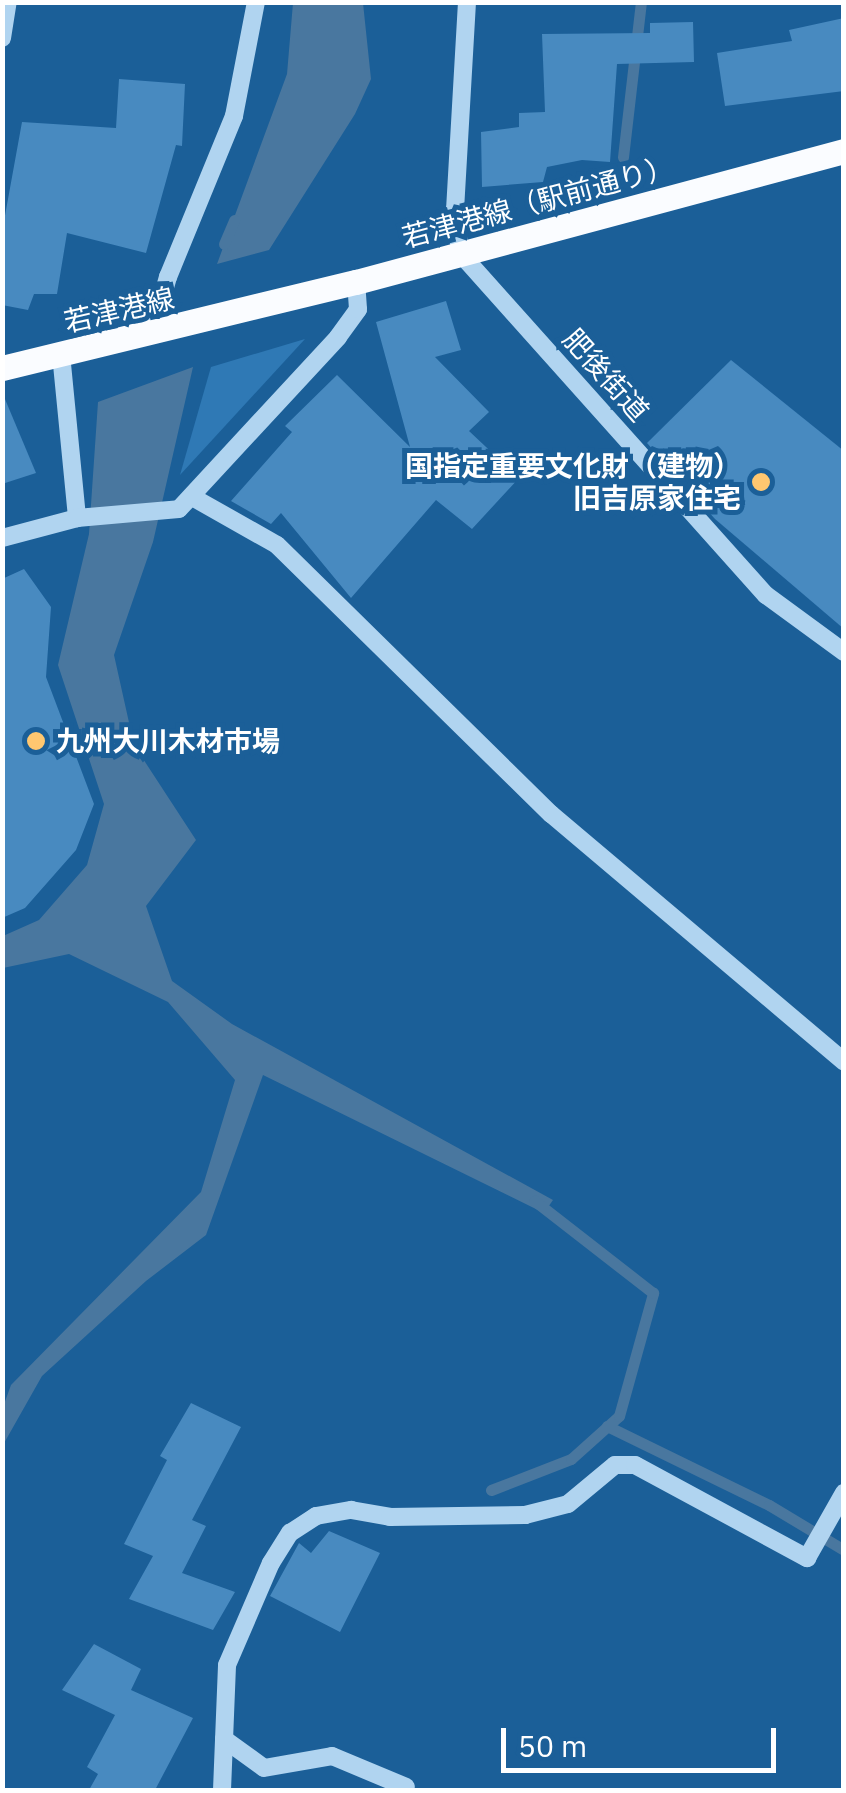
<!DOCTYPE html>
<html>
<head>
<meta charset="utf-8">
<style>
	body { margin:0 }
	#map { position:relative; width:846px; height:1793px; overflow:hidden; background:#1b5f98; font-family:"IBM Plex Sans","Noto Sans JP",sans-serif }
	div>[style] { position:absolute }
	.green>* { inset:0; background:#2f79b5 }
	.water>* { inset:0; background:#49779f }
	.stream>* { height:11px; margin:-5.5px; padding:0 5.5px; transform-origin:5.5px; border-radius:5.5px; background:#49779f }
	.building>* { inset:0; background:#488ac0 }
	.minor>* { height:18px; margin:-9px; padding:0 9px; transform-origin:9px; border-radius:9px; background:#b0d4f0 }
	.major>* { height:25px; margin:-12.5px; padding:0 12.5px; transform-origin:12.5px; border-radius:12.5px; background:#fafcff }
	.dots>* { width:28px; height:28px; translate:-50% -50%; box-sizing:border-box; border:5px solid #1b5f98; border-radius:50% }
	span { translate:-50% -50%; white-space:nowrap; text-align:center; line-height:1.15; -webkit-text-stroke:10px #1b5f98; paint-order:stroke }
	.street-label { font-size:28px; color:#fff }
	.poi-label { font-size:28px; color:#fff; font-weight:700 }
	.right { translate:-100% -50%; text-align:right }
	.left { translate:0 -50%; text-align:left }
	.frame { position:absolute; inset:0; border:5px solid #fff; pointer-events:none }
	.scale { position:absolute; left:501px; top:1728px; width:275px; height:45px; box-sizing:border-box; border:5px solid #fff; border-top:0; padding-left:12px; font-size:30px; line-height:35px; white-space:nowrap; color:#fff; -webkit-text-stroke:8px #1b5f98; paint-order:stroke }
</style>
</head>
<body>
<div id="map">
	<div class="green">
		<div style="clip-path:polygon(305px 339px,180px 475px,211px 367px)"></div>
	</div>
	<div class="water">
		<div style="clip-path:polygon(293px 3px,363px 3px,371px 79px,355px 114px,269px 250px,217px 264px,287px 74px)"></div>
		<div style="clip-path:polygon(193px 367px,153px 542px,114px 655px,134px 745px,196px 840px,146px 906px,172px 981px,232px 1024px,553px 1200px,544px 1213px,263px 1075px,206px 1235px,146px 1281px,42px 1376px,3px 1445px,3px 1407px,11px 1385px,201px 1192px,235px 1080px,168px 1002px,69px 954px,3px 968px,3px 936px,39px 920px,87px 865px,104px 804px,58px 665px,89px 534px,98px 402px)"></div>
	</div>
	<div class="stream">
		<div style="left:623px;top:157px;width:156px;rotate:-83.4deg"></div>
		<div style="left:224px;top:244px;width:26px;rotate:-67deg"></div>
		<div style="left:607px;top:1426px;width:180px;rotate:26deg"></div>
		<div style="left:769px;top:1505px;width:87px;rotate:31deg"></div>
		<div style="left:491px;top:1490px;width:86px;rotate:-21.2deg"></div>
		<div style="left:571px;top:1459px;width:64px;rotate:-41.9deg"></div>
		<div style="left:619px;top:1416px;width:128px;rotate:-74.5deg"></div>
		<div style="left:653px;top:1293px;width:150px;rotate:-142.1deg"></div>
	</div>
	<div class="building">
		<div style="clip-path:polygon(844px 18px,844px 91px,725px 106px,717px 53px,792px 41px,789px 30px)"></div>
		<div style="clip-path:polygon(693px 22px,694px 62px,617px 64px,610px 162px,582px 160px,547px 167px,543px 182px,482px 187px,481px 132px,519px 127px,519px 113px,545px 112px,542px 34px,650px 33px,650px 23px)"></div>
		<div style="clip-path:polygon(119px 79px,185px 84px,182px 146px,176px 145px,146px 253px,67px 233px,57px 294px,34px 294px,28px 310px,2px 305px,2px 232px,22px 122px,116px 128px)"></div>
		<div style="clip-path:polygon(446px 301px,461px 350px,435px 357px,489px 412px,469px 431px,519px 478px,472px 529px,436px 500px,351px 598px,281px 513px,271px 524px,231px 501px,292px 432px,285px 426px,337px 375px,410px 447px,376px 322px)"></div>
		<div style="clip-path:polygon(731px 360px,844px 451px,844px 629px,715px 519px,647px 443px)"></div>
		<div style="clip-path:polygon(2px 392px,36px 473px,2px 484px)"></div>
		<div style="clip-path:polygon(24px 569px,51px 607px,46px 677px,94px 804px,76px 850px,25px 908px,2px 918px,2px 579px)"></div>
		<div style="clip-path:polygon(191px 1403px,241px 1427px,192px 1520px,206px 1526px,182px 1573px,235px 1592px,213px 1630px,129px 1599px,153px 1556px,124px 1544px,167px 1460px,160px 1456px)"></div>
		<div style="clip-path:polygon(329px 1531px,380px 1553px,340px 1632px,270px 1596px,299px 1543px,311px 1553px)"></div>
		<div style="clip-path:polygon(94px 1644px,141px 1669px,131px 1690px,193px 1718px,155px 1790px,89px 1790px,98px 1774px,87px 1767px,115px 1715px,62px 1690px)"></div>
	</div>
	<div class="minor">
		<div style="left:467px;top:2px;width:207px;rotate:93.3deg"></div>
		<div style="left:455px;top:209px;width:44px;rotate:83.5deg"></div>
		<div style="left:460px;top:253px;width:459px;rotate:48.2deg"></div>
		<div style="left:766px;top:595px;width:97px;rotate:36.2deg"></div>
		<div style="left:2px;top:38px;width:36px;rotate:-81deg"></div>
		<div style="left:152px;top:333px;width:58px;rotate:-74.1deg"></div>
		<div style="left:168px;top:277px;width:174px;rotate:-67.7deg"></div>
		<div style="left:234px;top:116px;width:116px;rotate:-79.1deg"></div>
		<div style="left:61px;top:354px;width:165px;rotate:84.4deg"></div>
		<div style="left:194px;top:498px;width:95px;rotate:29.5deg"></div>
		<div style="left:277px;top:545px;width:384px;rotate:44.5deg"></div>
		<div style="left:551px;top:814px;width:384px;rotate:40.2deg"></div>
		<div style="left:2px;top:538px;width:78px;rotate:-14.9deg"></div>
		<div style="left:77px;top:518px;width:102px;rotate:-5deg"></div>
		<div style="left:179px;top:509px;width:234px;rotate:-47.2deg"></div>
		<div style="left:338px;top:337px;width:34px;rotate:-54deg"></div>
		<div style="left:358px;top:309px;width:27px;rotate:-94deg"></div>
		<div style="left:224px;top:1739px;width:49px;rotate:35.9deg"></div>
		<div style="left:264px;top:1768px;width:69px;rotate:-10deg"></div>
		<div style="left:332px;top:1756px;width:80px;rotate:22.7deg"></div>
		<div style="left:222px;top:1790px;width:125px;rotate:-87.7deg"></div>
		<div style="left:227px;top:1665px;width:111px;rotate:-66.7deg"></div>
		<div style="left:271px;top:1563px;width:36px;rotate:-58deg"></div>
		<div style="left:290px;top:1533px;width:31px;rotate:-33deg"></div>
		<div style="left:316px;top:1516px;width:36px;rotate:-10deg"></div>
		<div style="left:351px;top:1510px;width:40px;rotate:10deg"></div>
		<div style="left:390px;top:1517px;width:135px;rotate:-0.8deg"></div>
		<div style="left:525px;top:1515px;width:44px;rotate:-14.3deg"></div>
		<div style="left:568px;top:1504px;width:61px;rotate:-39.7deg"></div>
		<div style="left:615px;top:1465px;width:20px"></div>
		<div style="left:635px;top:1465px;width:196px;rotate:28.4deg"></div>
		<div style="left:807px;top:1558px;width:75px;rotate:-60.4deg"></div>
	</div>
	<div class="major">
		<div style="left:2px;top:368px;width:364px;rotate:-13.7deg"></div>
		<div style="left:356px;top:282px;width:505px;rotate:-15.03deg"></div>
	</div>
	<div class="dots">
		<div style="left:761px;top:482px;background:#ffc770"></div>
		<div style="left:36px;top:741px;background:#ffc770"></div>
	</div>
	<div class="street-label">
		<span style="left:538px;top:202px;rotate:-15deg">若津港線（駅前通り）</span>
		<span style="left:119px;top:310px;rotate:-13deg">若津港線</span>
		<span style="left:606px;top:375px;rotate:48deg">肥後街道</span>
	</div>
	<div class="poi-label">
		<span class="right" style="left:741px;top:482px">国指定重要文化財（建物）<br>旧吉原家住宅</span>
		<span class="left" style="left:56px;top:741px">九州大川木材市場</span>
	</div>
	<div class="frame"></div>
	<div class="scale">50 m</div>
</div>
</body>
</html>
